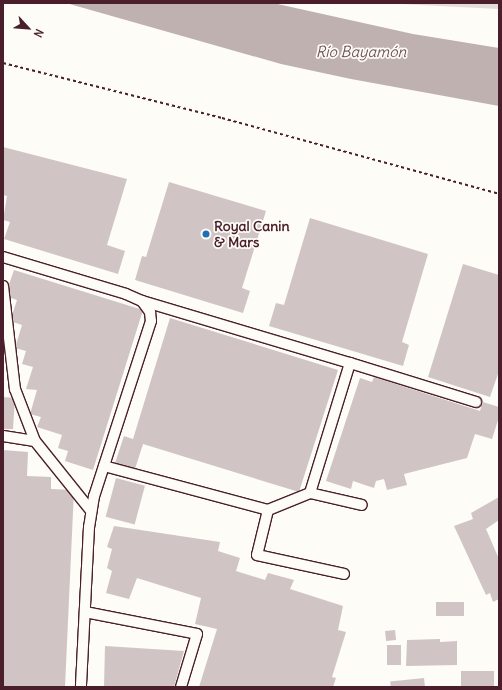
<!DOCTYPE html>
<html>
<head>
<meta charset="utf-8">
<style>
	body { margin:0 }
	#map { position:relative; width:502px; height:690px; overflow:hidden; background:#fdfcf7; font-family:Delius,sans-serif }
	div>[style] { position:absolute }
	.green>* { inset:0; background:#e3dcda }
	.water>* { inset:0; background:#c0b1b1 }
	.building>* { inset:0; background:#d0c5c4; transform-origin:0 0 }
	.path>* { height:1.5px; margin-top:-0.75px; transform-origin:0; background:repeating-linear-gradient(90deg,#4a1f2b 0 3px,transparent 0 6px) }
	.roads { filter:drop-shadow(1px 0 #4a1f2b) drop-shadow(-1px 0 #4a1f2b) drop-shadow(0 1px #4a1f2b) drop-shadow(0 -1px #4a1f2b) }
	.minor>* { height:10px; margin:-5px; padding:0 5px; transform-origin:5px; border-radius:5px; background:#fdfcf7 }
	.dots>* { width:11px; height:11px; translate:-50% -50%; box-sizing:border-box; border:2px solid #fdfcf7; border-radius:50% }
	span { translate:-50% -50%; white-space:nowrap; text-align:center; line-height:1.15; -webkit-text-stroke:3.5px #fdfcf7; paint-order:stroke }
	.poi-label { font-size:14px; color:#4a1f2b; font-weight:700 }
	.left { translate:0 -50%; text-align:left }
	.water-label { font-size:15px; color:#73525a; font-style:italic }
	.frame { position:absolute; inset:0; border:4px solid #4a1f2b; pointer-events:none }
	.north { position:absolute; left:8px; top:8px; width:40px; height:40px; -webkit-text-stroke:3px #fdfcf7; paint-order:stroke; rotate:116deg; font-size:11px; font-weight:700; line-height:16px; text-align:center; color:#4a1f2b }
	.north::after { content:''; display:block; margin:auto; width:14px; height:18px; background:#4a1f2b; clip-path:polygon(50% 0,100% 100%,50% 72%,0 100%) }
</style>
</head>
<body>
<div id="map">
	<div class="green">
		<div style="clip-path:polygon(379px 3px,499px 3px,499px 9px,381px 3px)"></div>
	</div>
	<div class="water">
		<div style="clip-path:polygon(66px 3px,273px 3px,413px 34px,499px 48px,499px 106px,351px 79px,281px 64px)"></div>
	</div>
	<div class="building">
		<div style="clip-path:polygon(3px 147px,127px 179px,107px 245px,125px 251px,118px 274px,4px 239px,10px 222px,3px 220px,7px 196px,3px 195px)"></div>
		<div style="clip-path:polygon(169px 182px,266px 211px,242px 288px,250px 291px,243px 313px,135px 280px,142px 256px,146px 257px)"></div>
		<div style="clip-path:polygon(310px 218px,428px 254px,402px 342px,409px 345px,403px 366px,269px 326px,276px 303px,284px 305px)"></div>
		<div style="clip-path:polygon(463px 264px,499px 275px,499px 371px,490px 397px,428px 377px)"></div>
		<div style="clip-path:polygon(14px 270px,143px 310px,93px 470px,65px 461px,68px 451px,58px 448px,62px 435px,37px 427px,41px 417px,30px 414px,37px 390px,26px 389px,33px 367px,22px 364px,26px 351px,15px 348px,22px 325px,10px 321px,17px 300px,5px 296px)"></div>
		<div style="clip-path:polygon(170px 318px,338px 370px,299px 492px,143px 444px,135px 469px,115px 463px,124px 436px,133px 439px)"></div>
		<div style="clip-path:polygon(374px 377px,480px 411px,483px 402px,499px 407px,499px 417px,492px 439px,475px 434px,467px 458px,404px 474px,407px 485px,387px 490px,384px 479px,376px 481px,374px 488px,353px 481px,351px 489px,326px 481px,360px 378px,372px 382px)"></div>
		<div style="clip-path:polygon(3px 397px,15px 398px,13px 429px,3px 429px)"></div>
		<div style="clip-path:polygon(3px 450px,28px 452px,27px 476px,51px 477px,51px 489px,74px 490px,65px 687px,3px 687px)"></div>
		<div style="left:116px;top:478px;width:30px;height:40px;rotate:15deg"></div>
		<div style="clip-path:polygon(499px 497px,499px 520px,486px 529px,499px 559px,499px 599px,493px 602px,490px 593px,486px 595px,454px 526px,473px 519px,471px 513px)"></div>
		<div style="clip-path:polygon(114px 526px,220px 542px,218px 551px,240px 558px,236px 571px,265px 580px,268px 573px,294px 580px,290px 589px,343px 606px,338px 630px,346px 632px,332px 677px,336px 678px,333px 687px,199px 687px,217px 629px,195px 624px,201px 598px,137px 578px,129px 599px,106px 593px,112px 571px,107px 568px,112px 549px,107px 547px)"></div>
		<div style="left:436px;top:602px;width:28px;height:14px"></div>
		<div style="left:395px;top:630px;width:10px;height:10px;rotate:84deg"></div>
		<div style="clip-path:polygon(440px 639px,440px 642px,457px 641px,457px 665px,406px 666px,407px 640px)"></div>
		<div style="left:387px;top:645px;width:14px;height:20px"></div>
		<div style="clip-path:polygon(105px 646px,184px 651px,174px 687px,104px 687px)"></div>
		<div style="left:494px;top:671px;width:16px;height:33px;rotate:90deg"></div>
		<div style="left:424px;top:678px;width:9px;height:34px;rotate:84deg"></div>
	</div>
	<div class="path">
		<div style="left:3px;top:63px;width:226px;rotate:14.1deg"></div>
		<div style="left:222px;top:118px;width:287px;rotate:15.3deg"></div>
	</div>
	<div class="roads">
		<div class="minor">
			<div style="left:3px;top:257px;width:128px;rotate:16.7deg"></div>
			<div style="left:126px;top:294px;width:17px;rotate:24deg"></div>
			<div style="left:142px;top:301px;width:14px;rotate:54deg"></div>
			<div style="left:150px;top:312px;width:9px;rotate:84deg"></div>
			<div style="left:151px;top:321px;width:184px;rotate:108deg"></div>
			<div style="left:94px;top:496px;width:31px;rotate:99deg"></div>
			<div style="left:89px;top:527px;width:160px;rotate:92.9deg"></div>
			<div style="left:3px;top:286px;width:104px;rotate:83.4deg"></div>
			<div style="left:15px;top:389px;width:56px;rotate:69deg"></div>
			<div style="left:350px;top:363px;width:132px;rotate:17.2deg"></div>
			<div style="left:3px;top:436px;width:32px;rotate:9deg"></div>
			<div style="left:35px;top:441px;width:90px;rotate:51.3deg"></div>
			<div style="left:104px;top:466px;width:170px;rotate:15deg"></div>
			<div style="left:268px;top:510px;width:45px;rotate:-22deg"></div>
			<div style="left:310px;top:493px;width:136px;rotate:-72.9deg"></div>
			<div style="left:350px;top:363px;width:217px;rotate:-163.4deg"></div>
			<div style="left:310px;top:493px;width:53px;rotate:13deg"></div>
			<div style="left:268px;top:510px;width:46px;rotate:103.7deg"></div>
			<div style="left:257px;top:555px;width:89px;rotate:12.3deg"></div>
			<div style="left:85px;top:612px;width:114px;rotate:11.1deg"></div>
			<div style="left:197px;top:634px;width:55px;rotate:106.8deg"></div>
		</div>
	</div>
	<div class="dots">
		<div style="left:206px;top:234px;background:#1f6fb2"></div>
	</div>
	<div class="poi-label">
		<span class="left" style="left:214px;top:234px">Royal Canin<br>&amp; Mars</span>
	</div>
	<div class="water-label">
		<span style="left:361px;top:52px">Río Bayamón</span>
	</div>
	<div class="frame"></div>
	<div class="north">N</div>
</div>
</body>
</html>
